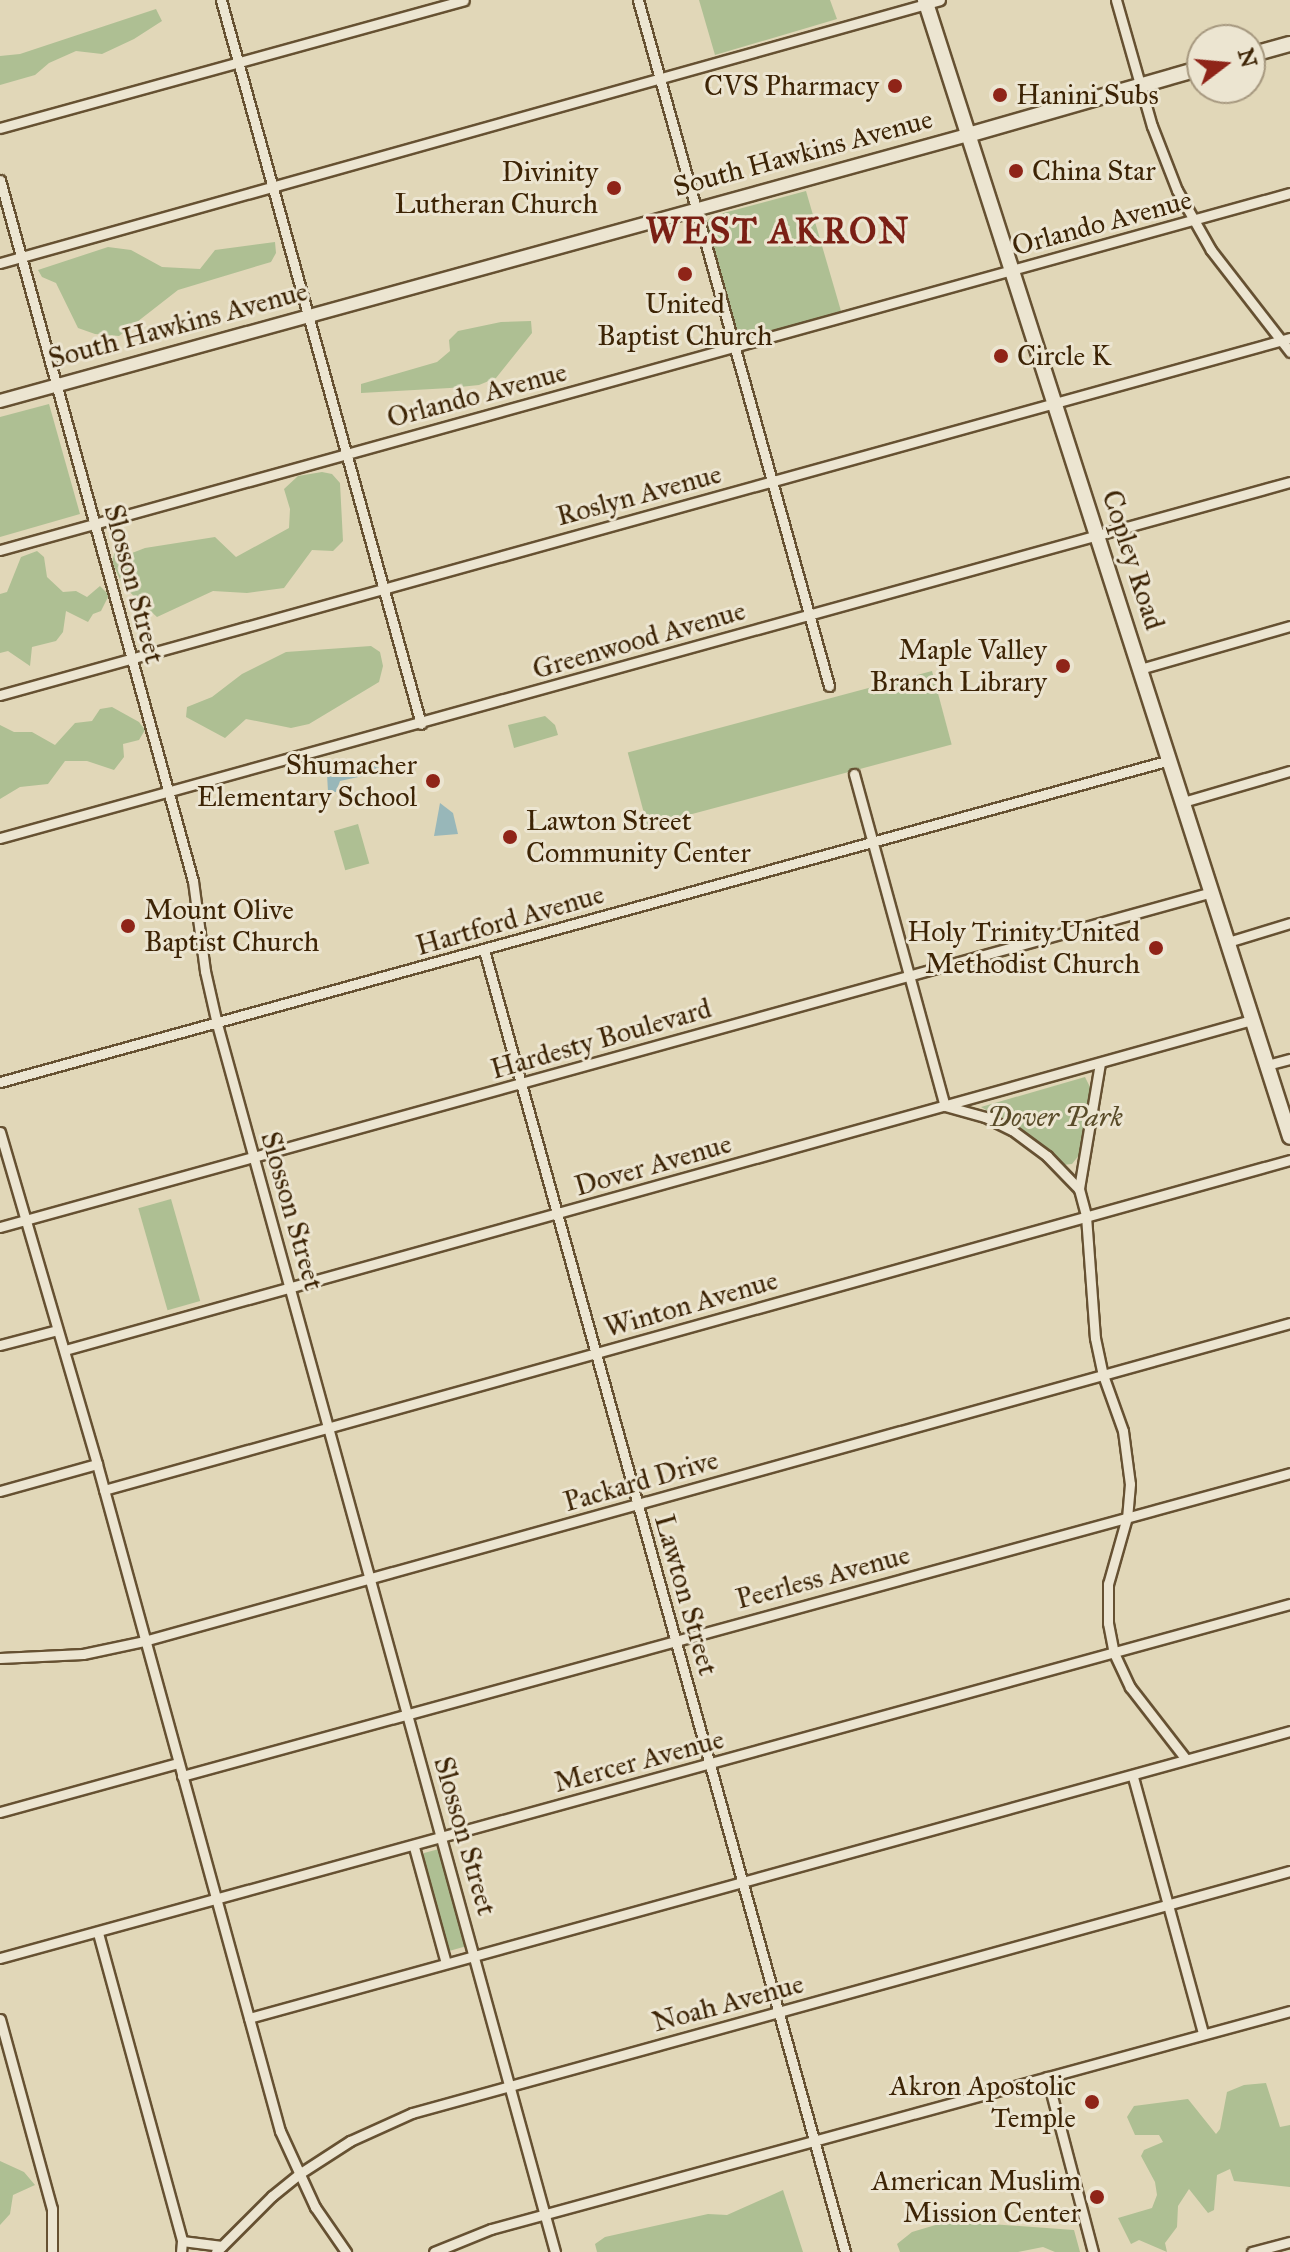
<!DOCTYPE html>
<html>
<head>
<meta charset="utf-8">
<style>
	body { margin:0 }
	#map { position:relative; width:1290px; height:2252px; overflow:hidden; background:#e1d7b8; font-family:"IM FELL Great Primer",serif }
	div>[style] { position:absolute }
	.green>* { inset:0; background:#aebf93; transform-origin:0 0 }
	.water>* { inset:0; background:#98b7b9 }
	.roads { filter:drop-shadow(2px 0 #665132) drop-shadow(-2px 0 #665132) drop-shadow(0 2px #665132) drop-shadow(0 -2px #665132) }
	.minor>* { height:9px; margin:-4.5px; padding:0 4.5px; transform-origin:4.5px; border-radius:4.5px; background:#ece5d1 }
	.tertiary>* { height:12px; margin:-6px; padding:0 6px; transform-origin:6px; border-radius:6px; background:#ece5d1 }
	.secondary>* { height:14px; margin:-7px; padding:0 7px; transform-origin:7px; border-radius:7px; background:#ece5d1 }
	.dots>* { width:22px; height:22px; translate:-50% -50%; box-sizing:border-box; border:4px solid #ece5d1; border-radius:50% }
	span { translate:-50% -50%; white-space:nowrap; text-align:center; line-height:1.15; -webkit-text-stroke:6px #ece5d1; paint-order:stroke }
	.poi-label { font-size:28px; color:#3d2405 }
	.right { translate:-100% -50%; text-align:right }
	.left { translate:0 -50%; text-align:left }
	.street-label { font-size:28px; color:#3d2405 }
	.park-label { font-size:28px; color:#594b28; font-style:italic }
	.district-label { font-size:36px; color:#7a1f14; font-weight:700; letter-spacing:2px }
	.north { position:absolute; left:1186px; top:24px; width:80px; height:80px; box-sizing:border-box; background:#ece5d1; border:2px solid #a6987f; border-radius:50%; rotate:74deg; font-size:22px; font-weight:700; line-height:32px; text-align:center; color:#3d2405 }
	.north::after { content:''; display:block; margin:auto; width:28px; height:36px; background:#8f2418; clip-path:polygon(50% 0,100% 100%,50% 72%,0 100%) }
</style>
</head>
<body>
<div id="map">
	<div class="green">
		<div style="clip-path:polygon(699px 0,830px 0,837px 19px,715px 55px)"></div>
		<div style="clip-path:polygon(156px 9px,162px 21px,134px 39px,102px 54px,76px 51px,49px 63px,35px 75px,0 85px,0 56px,20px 54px)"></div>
		<div style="clip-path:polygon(806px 191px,841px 311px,744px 340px,737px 334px,706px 222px,712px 216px)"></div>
		<div style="clip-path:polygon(275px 242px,276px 253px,271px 262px,178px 290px,119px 336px,95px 334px,78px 328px,56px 283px,42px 277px,38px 270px,108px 247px,131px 250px,162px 267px,200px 269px,215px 250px)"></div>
		<div style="clip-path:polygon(531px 321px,532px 333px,496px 378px,479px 385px,450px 388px,361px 393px,361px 384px,437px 362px,450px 351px,449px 340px,458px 331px,501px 322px)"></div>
		<div style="clip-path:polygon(49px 404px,80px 514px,0 537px,0 417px)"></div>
		<div style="clip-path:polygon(322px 472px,332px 474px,340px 483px,343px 541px,333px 551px,312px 550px,284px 588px,247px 593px,213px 591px,157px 617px,123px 586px,112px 562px,115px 551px,132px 553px,145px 548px,215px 537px,236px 557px,289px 528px,290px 509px,284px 489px,298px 476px)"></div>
		<div style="clip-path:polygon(37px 551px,44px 557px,47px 577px,63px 592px,76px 591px,87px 597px,100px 586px,109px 595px,101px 611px,93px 614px,88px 622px,66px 611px,63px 632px,56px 641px,32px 647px,30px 666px,8px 651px,0 653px,0 594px,7px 592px,21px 557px)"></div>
		<div style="clip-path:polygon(371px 646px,380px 652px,383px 666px,379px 682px,309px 724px,291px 728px,246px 719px,225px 738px,186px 717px,187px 707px,212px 697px,242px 674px,286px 652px)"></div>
		<div style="left:932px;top:671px;width:76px;height:315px;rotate:75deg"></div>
		<div style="clip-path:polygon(112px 707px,139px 722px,145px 730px,139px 740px,123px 744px,124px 757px,114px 770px,87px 761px,65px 761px,48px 784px,20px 787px,0 799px,0 725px,14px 732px,32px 732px,55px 745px,75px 723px,92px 721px,100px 709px)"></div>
		<div style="clip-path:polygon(545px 716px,555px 725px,558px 735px,514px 748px,508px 725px)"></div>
		<div style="left:358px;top:824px;width:41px;height:25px;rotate:74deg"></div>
		<div style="clip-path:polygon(1085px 1077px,1090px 1087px,1080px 1154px,1072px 1164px,1062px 1165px,1028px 1134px,981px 1107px)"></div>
		<div style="left:171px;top:1199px;width:106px;height:34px;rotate:74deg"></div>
		<div style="clip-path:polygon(439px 1849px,467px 1946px,449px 1951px,423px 1857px,424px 1853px)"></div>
		<div style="clip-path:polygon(1266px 2083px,1280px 2127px,1290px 2125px,1290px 2187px,1234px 2181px,1230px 2169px,1217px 2175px,1214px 2210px,1208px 2213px,1189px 2189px,1178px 2206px,1177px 2227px,1165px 2243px,1167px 2252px,1139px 2240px,1131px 2244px,1118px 2218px,1152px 2208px,1157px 2195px,1155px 2182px,1141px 2156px,1144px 2150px,1163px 2142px,1159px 2135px,1135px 2135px,1127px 2117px,1134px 2106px,1188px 2099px,1216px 2134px,1220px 2129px,1227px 2092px,1244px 2085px)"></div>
		<div style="clip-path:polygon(0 2161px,24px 2172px,35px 2185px,13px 2195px,10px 2214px,0 2225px)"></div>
		<div style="clip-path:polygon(783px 2190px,803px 2252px,597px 2252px,595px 2244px,605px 2237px,708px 2214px,727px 2215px)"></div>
		<div style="clip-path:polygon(949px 2221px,1074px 2230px,1080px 2252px,1055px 2252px,1043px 2247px,1018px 2252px,900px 2252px,897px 2244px,912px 2232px)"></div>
	</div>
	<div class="water">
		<div style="clip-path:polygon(403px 761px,414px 765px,340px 781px,336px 792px,328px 792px,327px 774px)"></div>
		<div style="clip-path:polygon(440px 803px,453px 813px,458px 834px,434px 836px)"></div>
	</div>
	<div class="roads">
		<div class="minor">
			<div style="left:221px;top:0;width:751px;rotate:74.56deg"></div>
			<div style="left:638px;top:0;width:712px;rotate:74.44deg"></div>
			<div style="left:1116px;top:0;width:131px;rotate:74.1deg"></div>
			<div style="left:1152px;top:126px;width:69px;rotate:68.7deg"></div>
			<div style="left:1177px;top:190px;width:69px;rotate:60.5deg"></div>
			<div style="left:1211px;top:250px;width:129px;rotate:52.2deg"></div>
			<div style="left:0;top:128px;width:481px;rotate:-15.4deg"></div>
			<div style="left:0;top:180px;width:727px;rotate:74.61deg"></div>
			<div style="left:193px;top:881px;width:91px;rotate:82.4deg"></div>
			<div style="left:205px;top:971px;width:54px;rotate:77.2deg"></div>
			<div style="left:217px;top:1024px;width:1274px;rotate:74.61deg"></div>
			<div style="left:0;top:263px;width:976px;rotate:-15.63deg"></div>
			<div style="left:0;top:550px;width:1338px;rotate:-15.47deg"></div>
			<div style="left:1140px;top:669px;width:156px;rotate:-16deg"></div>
			<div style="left:0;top:695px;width:1338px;rotate:-15.47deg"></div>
			<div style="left:854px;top:774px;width:344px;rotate:74.7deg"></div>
			<div style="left:945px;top:1106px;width:41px;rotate:15.4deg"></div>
			<div style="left:985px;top:1117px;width:30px;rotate:26deg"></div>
			<div style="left:1012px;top:1130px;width:44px;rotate:36.6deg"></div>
			<div style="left:1047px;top:1156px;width:46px;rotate:45.9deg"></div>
			<div style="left:1183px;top:802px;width:111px;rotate:-16.2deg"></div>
			<div style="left:0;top:838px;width:1338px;rotate:-15.43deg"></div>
			<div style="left:1228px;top:942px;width:65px;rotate:-17deg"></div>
			<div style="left:484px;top:950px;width:1351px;rotate:74.5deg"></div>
			<div style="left:1100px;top:1063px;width:128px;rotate:99.5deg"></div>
			<div style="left:1079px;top:1189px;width:28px;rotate:75deg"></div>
			<div style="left:1086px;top:1216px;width:122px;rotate:85.8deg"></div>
			<div style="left:1095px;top:1338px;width:38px;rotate:78deg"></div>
			<div style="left:1103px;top:1375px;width:59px;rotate:70.3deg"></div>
			<div style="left:1123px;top:1431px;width:53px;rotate:82.5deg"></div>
			<div style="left:1130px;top:1484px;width:33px;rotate:95deg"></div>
			<div style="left:1127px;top:1517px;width:70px;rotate:105.8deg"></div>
			<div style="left:1108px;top:1584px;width:39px;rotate:90deg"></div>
			<div style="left:1108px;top:1623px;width:31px;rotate:79deg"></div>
			<div style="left:1114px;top:1653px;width:38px;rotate:65deg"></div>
			<div style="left:1130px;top:1687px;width:90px;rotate:52.2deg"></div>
			<div style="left:1267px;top:1065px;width:24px;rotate:-15deg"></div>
			<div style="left:0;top:1082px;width:1214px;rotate:-15.39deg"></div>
			<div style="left:0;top:1132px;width:346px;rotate:73.7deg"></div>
			<div style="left:97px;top:1464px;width:692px;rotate:74.66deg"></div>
			<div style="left:280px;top:2131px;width:84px;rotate:65.3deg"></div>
			<div style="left:315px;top:2207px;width:55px;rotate:55.4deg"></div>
			<div style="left:0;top:1227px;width:1257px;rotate:-15.45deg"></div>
			<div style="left:0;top:1345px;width:59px;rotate:-14.7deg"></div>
			<div style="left:65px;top:1350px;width:1232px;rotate:-15.54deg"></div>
			<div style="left:104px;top:1490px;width:1231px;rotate:-15.55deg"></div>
			<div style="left:0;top:1491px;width:101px;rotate:-15.6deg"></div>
			<div style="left:0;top:1658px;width:83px;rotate:-2.8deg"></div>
			<div style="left:83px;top:1654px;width:62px;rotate:-12deg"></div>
			<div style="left:144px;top:1641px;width:1189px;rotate:-15.51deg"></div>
			<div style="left:182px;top:1776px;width:1149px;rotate:-15.29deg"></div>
			<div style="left:1133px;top:1777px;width:265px;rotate:74.7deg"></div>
			<div style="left:0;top:1812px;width:185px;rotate:-15.4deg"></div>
			<div style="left:414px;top:1847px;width:120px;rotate:74.6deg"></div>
			<div style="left:98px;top:1933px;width:319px;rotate:74.7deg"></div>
			<div style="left:182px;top:2241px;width:11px;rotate:95deg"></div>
			<div style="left:0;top:1958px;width:1338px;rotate:-15.35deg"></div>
			<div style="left:249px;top:2018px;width:1080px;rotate:-15.41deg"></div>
			<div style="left:0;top:2019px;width:197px;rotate:74.7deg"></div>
			<div style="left:52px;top:2209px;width:43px;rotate:90deg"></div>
			<div style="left:1047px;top:2077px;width:181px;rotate:75.3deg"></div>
			<div style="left:182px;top:2241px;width:40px;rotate:7.1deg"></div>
			<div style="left:216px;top:2252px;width:79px;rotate:-45deg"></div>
			<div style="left:272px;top:2196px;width:35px;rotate:-39deg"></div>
			<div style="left:299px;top:2174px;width:61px;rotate:-32.9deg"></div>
			<div style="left:350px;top:2141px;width:68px;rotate:-24.3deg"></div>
			<div style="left:412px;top:2113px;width:911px;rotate:-15.41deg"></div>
			<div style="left:434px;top:2252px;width:61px;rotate:-22deg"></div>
			<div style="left:491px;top:2229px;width:828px;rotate:-15.26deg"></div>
			<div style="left:1252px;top:2252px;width:39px;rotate:-15deg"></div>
		</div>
		<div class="tertiary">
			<div style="left:0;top:401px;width:1004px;rotate:-15.37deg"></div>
		</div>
		<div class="secondary">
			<div style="left:925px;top:0;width:1194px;rotate:72.2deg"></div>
			<div style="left:1250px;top:55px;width:41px;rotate:-15.4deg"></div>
			<div style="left:968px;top:135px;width:243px;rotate:-16deg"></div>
		</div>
	</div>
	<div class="dots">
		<div style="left:895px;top:86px;background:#8f2418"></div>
		<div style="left:1000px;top:95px;background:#8f2418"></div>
		<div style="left:1016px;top:171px;background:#8f2418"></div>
		<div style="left:614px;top:188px;background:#8f2418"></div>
		<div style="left:685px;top:274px;background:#8f2418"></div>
		<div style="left:1001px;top:356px;background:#8f2418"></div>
		<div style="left:1063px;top:666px;background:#8f2418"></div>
		<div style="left:433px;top:781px;background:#8f2418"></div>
		<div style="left:510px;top:837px;background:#8f2418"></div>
		<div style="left:128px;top:926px;background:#8f2418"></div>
		<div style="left:1156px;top:948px;background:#8f2418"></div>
		<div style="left:1092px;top:2102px;background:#8f2418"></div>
		<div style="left:1097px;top:2197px;background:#8f2418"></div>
	</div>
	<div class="poi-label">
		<span class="right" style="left:879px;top:86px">CVS Pharmacy</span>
		<span class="left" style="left:1016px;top:95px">Hanini Subs</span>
		<span class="left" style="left:1032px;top:171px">China Star</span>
		<span class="right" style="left:598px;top:188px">Divinity<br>Lutheran Church</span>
		<span style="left:685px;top:320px">United<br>Baptist Church</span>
		<span class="left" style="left:1017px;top:356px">Circle K</span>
		<span class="right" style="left:1047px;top:666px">Maple Valley<br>Branch Library</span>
		<span class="right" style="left:417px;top:781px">Shumacher<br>Elementary School</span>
		<span class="left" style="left:526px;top:837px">Lawton Street<br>Community Center</span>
		<span class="left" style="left:144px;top:926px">Mount Olive<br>Baptist Church</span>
		<span class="right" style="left:1140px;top:948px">Holy Trinity United<br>Methodist Church</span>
		<span class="right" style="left:1076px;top:2102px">Akron Apostolic<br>Temple</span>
		<span class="right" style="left:1081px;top:2197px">American Muslim<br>Mission Center</span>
	</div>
	<div class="street-label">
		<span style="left:803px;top:153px;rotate:-15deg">South Hawkins Avenue</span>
		<span style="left:1102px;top:223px;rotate:-15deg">Orlando Avenue</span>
		<span style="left:178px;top:325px;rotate:-15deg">South Hawkins Avenue</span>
		<span style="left:477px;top:395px;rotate:-15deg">Orlando Avenue</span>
		<span style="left:639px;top:495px;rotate:-15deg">Roslyn Avenue</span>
		<span style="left:1133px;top:560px;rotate:72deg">Copley Road</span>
		<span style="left:134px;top:584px;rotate:75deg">Slosson Street</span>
		<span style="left:639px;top:640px;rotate:-16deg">Greenwood Avenue</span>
		<span style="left:510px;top:920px;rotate:-16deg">Hartford Avenue</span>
		<span style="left:601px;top:1039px;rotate:-16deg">Hardesty Boulevard</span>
		<span style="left:653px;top:1165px;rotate:-16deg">Dover Avenue</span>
		<span style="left:292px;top:1211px;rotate:74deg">Slosson Street</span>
		<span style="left:691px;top:1304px;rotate:-16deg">Winton Avenue</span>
		<span style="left:641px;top:1481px;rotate:-16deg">Packard Drive</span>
		<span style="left:823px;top:1577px;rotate:-15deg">Peerless Avenue</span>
		<span style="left:686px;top:1595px;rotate:74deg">Lawton Street</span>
		<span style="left:639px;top:1761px;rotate:-15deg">Mercer Avenue</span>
		<span style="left:465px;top:1836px;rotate:74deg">Slosson Street</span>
		<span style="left:728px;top:2003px;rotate:-15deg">Noah Avenue</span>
	</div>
	<div class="park-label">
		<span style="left:1055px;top:1117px">Dover Park</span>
	</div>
	<div class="district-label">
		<span style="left:778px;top:232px">WEST AKRON</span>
	</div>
	<div class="north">N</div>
</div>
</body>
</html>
